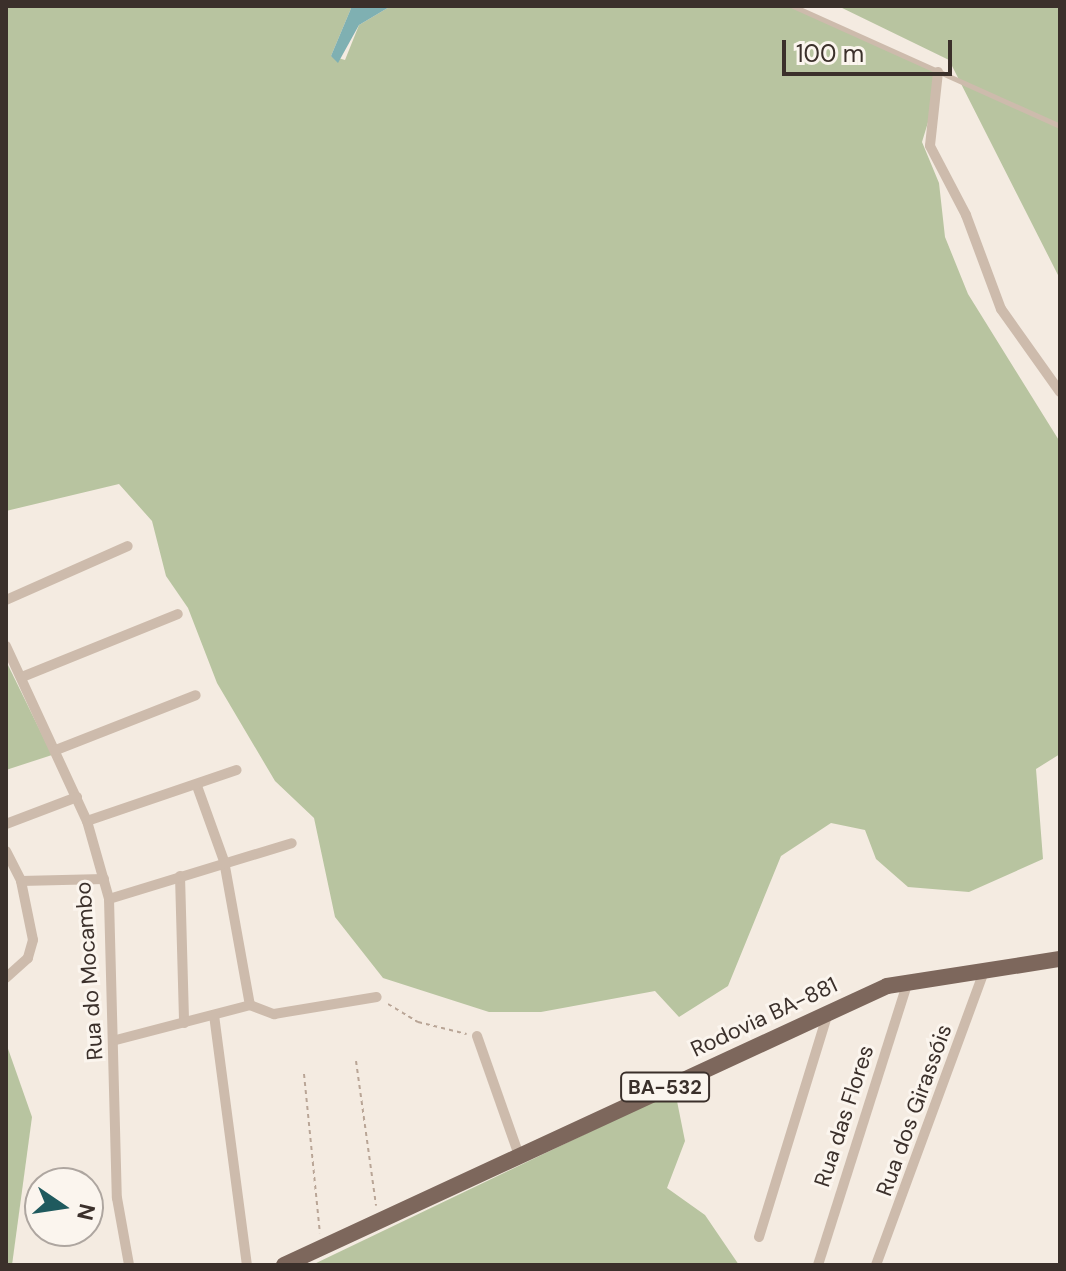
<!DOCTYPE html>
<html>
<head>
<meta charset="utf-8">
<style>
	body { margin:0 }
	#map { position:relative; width:1066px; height:1271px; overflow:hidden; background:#f4ebe1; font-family:"DM Sans",sans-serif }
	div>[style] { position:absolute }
	.green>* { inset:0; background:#b8c4a0 }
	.water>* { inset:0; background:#7fb0b2 }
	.path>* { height:2px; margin-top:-1px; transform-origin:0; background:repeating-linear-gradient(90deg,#b9a596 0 4px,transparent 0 8px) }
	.lane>* { height:5px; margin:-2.5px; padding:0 2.5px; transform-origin:2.5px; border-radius:2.5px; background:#cdbbac }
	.street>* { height:10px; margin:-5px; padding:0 5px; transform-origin:5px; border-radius:5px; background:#cdbbac }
	.primary>* { height:16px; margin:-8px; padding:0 8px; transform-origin:8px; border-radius:8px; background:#7d675c }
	span { translate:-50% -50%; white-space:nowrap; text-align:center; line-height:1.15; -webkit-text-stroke:6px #fbf5ee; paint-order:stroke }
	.shield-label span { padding:2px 6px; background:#fbf5ee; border:2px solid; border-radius:6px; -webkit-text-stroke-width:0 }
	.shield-label { font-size:20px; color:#3b302b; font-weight:700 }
	.street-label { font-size:22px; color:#3b302b }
	.frame { position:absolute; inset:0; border:8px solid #3b302b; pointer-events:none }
	.north { position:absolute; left:24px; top:1167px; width:80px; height:80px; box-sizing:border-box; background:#fbf5ee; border:2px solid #aea6a0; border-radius:50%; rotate:103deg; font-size:22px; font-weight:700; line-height:32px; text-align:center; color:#3b302b }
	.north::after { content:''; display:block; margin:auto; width:28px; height:36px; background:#1f5a5e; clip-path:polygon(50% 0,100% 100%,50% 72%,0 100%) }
	.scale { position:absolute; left:782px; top:40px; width:170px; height:36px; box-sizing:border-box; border:4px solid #3b302b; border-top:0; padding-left:10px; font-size:24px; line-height:28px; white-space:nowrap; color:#3b302b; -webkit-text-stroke:6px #fbf5ee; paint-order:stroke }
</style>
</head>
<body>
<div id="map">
	<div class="green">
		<div style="clip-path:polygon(6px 6px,352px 6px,331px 56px,345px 60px,359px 25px,391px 6px,791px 6px,943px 73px,922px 142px,939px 183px,945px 237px,968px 294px,1060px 442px,1060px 754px,1036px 769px,1043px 859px,969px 892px,908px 887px,876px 859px,865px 830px,831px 823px,781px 856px,728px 986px,679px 1017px,655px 991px,541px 1012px,489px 1012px,383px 978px,335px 917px,314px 818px,275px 781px,217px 683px,188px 608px,166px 576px,152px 521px,119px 484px,6px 511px)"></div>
		<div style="clip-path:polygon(838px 6px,1060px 6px,1060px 279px,949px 60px)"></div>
		<div style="clip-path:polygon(6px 661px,52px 755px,6px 770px)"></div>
		<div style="clip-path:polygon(6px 1043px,32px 1117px,12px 1265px,6px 1265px)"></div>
		<div style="clip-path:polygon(675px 1091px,685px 1141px,667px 1188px,705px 1215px,739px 1265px,312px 1265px)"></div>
	</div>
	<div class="water">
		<div style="clip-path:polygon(352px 6px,391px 6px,359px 25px,338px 63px,331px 56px)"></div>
	</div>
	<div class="path">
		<div style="left:388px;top:1004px;width:35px;rotate:31deg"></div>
		<div style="left:418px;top:1022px;width:50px;rotate:13.8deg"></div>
		<div style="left:356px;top:1061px;width:146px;rotate:82.1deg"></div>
		<div style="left:304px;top:1074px;width:160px;rotate:84.3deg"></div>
	</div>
	<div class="lane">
		<div style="left:793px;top:6px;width:293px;rotate:24.2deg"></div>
	</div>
	<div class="street">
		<div style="left:938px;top:72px;width:74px;rotate:96.2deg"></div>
		<div style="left:930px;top:146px;width:78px;rotate:62.4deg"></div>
		<div style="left:966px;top:215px;width:100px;rotate:69.6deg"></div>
		<div style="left:1001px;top:309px;width:102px;rotate:54.6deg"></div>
		<div style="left:6px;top:600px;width:133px;rotate:-23.9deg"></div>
		<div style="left:6px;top:646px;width:193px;rotate:65.2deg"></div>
		<div style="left:87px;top:821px;width:81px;rotate:74.2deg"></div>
		<div style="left:109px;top:899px;width:299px;rotate:88.5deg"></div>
		<div style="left:117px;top:1198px;width:68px;rotate:79.8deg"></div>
		<div style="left:22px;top:677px;width:168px;rotate:-22deg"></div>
		<div style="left:56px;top:750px;width:150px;rotate:-21.4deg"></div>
		<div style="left:197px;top:786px;width:80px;rotate:70.2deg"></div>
		<div style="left:224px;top:861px;width:146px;rotate:79.8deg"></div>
		<div style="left:87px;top:821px;width:158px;rotate:-18.8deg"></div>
		<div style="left:6px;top:824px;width:76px;rotate:-20.8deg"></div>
		<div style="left:6px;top:851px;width:34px;rotate:63deg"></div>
		<div style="left:21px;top:881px;width:60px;rotate:78.5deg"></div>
		<div style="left:33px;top:940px;width:19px;rotate:106deg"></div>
		<div style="left:28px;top:958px;width:30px;rotate:138deg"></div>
		<div style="left:180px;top:876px;width:147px;rotate:88.4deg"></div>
		<div style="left:21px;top:881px;width:83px;rotate:-1.4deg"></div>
		<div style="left:109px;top:899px;width:191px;rotate:-17deg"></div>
		<div style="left:250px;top:1005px;width:26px;rotate:21deg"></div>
		<div style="left:274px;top:1014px;width:104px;rotate:-9.4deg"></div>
		<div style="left:214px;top:1015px;width:252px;rotate:82.5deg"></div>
		<div style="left:477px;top:1036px;width:126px;rotate:70.6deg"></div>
		<div style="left:116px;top:1040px;width:138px;rotate:-14.6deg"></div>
		<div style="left:759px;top:1237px;width:234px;rotate:-72.9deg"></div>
		<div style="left:818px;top:1265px;width:298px;rotate:-72.4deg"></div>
		<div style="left:876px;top:1265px;width:315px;rotate:-69.8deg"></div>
	</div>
	<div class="primary">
		<div style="left:284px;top:1265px;width:664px;rotate:-24.83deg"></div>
		<div style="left:887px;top:986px;width:175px;rotate:-8.9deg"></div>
	</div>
	<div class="shield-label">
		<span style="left:665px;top:1087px">BA-532</span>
	</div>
	<div class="street-label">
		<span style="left:89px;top:971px;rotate:-94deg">Rua do Mocambo</span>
		<span style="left:764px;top:1017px;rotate:-25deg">Rodovia BA-881</span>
		<span style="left:914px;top:1110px;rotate:-70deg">Rua dos Girassóis</span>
		<span style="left:844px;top:1116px;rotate:-72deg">Rua das Flores</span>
	</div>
	<div class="frame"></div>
	<div class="north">N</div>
	<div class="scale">100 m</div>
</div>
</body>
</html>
